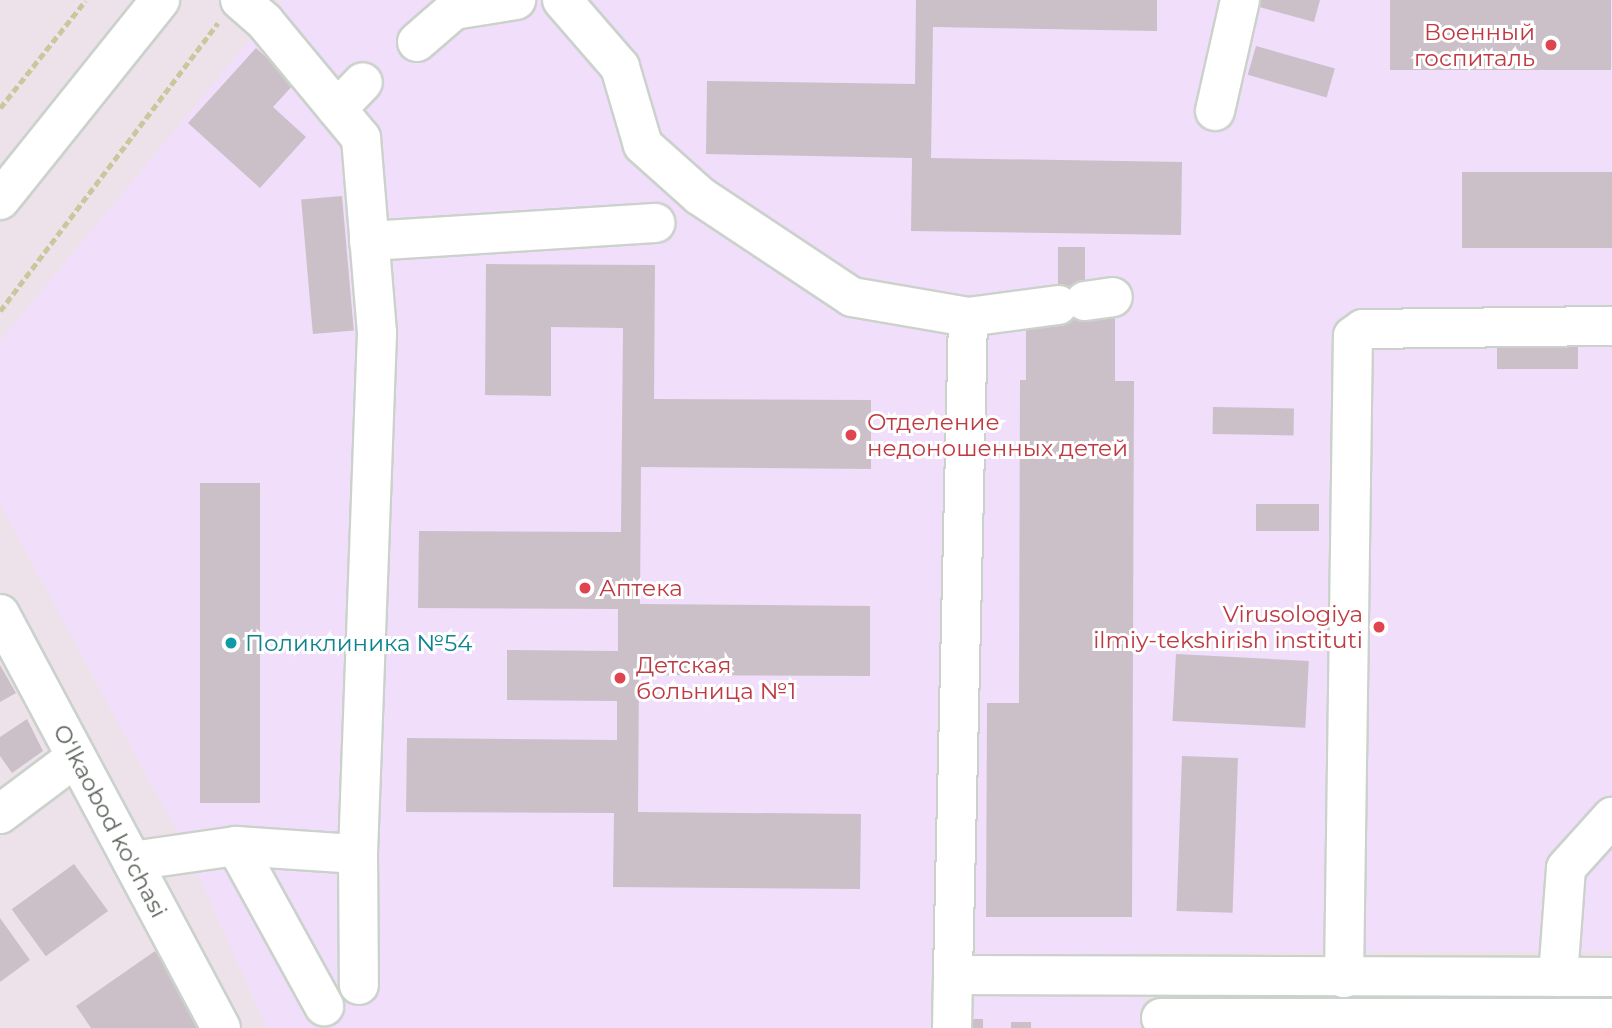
<!DOCTYPE html>
<html>
<head>
<meta charset="utf-8">
<style>
	body { margin:0 }
	#map { position:relative; width:1612px; height:1028px; overflow:hidden; background:#ede2ea; font-family:Montserrat,sans-serif }
	div>[style] { position:absolute }
	.medical>* { inset:0; background:#f0defb }
	.building>* { inset:0; background:#cbc0c8; transform-origin:0 0 }
	.path>* { height:4.5px; margin-top:-2.25px; transform-origin:0; background:repeating-linear-gradient(90deg,#cdc59c 0 7px,transparent 0 10.5px) }
	.roads { filter:drop-shadow(2px 0 #cbd2cc) drop-shadow(-2px 0 #cbd2cc) drop-shadow(0 2px #cbd2cc) drop-shadow(0 -2px #cbd2cc) }
	.minor>* { height:38px; margin:-19px; padding:0 19px; transform-origin:19px; border-radius:19px; background:#fff }
	.dots>* { width:19px; height:19px; translate:-50% -50%; box-sizing:border-box; border:4px solid #fff; border-radius:50% }
	span { translate:-50% -50%; white-space:nowrap; text-align:center; line-height:1.15; -webkit-text-stroke:6px #fff; paint-order:stroke }
	.health-label { font-size:23px; color:#be3a42 }
	.right { translate:-100% -50%; text-align:right }
	.left { translate:0 -50%; text-align:left }
	.culture-label { font-size:23px; color:#0d838f }
	.street-label { font-size:23px; color:#5b635b }
</style>
</head>
<body>
<div id="map">
	<div class="medical">
		<div style="clip-path:polygon(283px 0,1612px 0,1612px 951px,1143px 953px,1144px 1028px,267px 1028px,188px 852px,0 504px,0 341px)"></div>
	</div>
	<div class="building">
		<div style="clip-path:polygon(916px 0,1157px 0,1157px 31px,933px 27px,931px 158px,1182px 162px,1181px 235px,911px 231px,912px 158px,706px 154px,707px 81px,915px 84px)"></div>
		<div style="clip-path:polygon(1254px 0,1320px 0,1314px 22px,1252px 5px)"></div>
		<div style="left:1390px;top:0;width:221px;height:70px"></div>
		<div style="left:1256px;top:46px;width:82px;height:30px;rotate:16deg"></div>
		<div style="clip-path:polygon(256px 48px,295px 83px,273px 107px,306px 137px,260px 188px,188px 123px)"></div>
		<div style="left:1612px;top:172px;width:76px;height:150px;rotate:90deg"></div>
		<div style="left:342px;top:196px;width:135px;height:41px;rotate:85deg"></div>
		<div style="clip-path:polygon(1058px 247px,1085px 247px,1085px 315px,1115px 315px,1115px 381px,1134px 381px,1132px 917px,986px 917px,987px 703px,1019px 703px,1020px 380px,1026px 380px,1026px 315px,1058px 315px)"></div>
		<div style="clip-path:polygon(486px 264px,655px 265px,654px 399px,871px 400px,871px 469px,641px 467px,640px 604px,870px 606px,870px 676px,639px 675px,638px 812px,861px 814px,860px 889px,613px 887px,614px 813px,406px 812px,407px 738px,617px 740px,617px 701px,507px 700px,507px 650px,618px 651px,618px 609px,418px 608px,419px 531px,621px 532px,623px 328px,551px 327px,551px 396px,485px 395px)"></div>
		<div style="left:1578px;top:337px;width:32px;height:81px;rotate:90deg"></div>
		<div style="left:1213px;top:407px;width:81px;height:27px;rotate:1deg"></div>
		<div style="left:260px;top:483px;width:320px;height:60px;rotate:90deg"></div>
		<div style="left:1256px;top:504px;width:63px;height:27px"></div>
		<div style="left:1176px;top:654px;width:133px;height:67px;rotate:3deg"></div>
		<div style="clip-path:polygon(0 665px,16px 693px,0 702px)"></div>
		<div style="clip-path:polygon(27px 719px,43px 751px,12px 773px,0 756px,0 737px)"></div>
		<div style="left:1182px;top:756px;width:56px;height:155px;rotate:2deg"></div>
		<div style="left:74px;top:864px;width:58px;height:77px;rotate:54deg"></div>
		<div style="clip-path:polygon(0 918px,30px 960px,0 982px)"></div>
		<div style="clip-path:polygon(155px 951px,210px 1028px,91px 1028px,76px 1006px)"></div>
		<div style="left:968px;top:1019px;width:15px;height:9px"></div>
		<div style="left:1011px;top:1022px;width:20px;height:6px"></div>
	</div>
	<div class="path">
		<div style="left:0;top:108px;width:137px;rotate:-51.5deg"></div>
		<div style="left:0;top:311px;width:361px;rotate:-52.9deg"></div>
	</div>
	<div class="roads">
		<div class="minor">
			<div style="left:240px;top:0;width:33px;rotate:41deg"></div>
			<div style="left:265px;top:22px;width:151px;rotate:50.4deg"></div>
			<div style="left:361px;top:138px;width:196px;rotate:85.3deg"></div>
			<div style="left:377px;top:333px;width:521px;rotate:92.09deg"></div>
			<div style="left:358px;top:854px;width:131px;rotate:89.6deg"></div>
			<div style="left:562px;top:0;width:89px;rotate:49.1deg"></div>
			<div style="left:620px;top:67px;width:81px;rotate:73.6deg"></div>
			<div style="left:643px;top:145px;width:76px;rotate:41.8deg"></div>
			<div style="left:700px;top:196px;width:182px;rotate:33.6deg"></div>
			<div style="left:852px;top:297px;width:118px;rotate:9.8deg"></div>
			<div style="left:968px;top:317px;width:91px;rotate:-7.6deg"></div>
			<div style="left:417px;top:42px;width:49px;rotate:-40.9deg"></div>
			<div style="left:454px;top:10px;width:63px;rotate:-9.2deg"></div>
			<div style="left:337px;top:109px;width:37px;rotate:-46deg"></div>
			<div style="left:1215px;top:111px;width:114px;rotate:-77.3deg"></div>
			<div style="left:0;top:200px;width:256px;rotate:-51.3deg"></div>
			<div style="left:369px;top:241px;width:287px;rotate:-3.6deg"></div>
			<div style="left:1085px;top:301px;width:28px;rotate:-8deg"></div>
			<div style="left:968px;top:317px;width:658px;rotate:91.31deg"></div>
			<div style="left:953px;top:975px;width:659px;rotate:0.17deg"></div>
			<div style="left:0;top:614px;width:469px;rotate:61.9deg"></div>
			<div style="left:0;top:814px;width:95px;rotate:-36.9deg"></div>
			<div style="left:236px;top:846px;width:183px;rotate:61.2deg"></div>
			<div style="left:132px;top:861px;width:105px;rotate:-8.2deg"></div>
			<div style="left:236px;top:846px;width:122px;rotate:3.8deg"></div>
			<div style="left:1558px;top:977px;width:109px;rotate:-85.8deg"></div>
			<div style="left:1566px;top:868px;width:69px;rotate:-48deg"></div>
			<div style="left:1344px;top:978px;width:642px;rotate:-89.2deg"></div>
			<div style="left:1353px;top:336px;width:12px;rotate:-35deg"></div>
			<div style="left:1363px;top:329px;width:249px;rotate:-0.7deg"></div>
			<div style="left:1161px;top:1018px;width:451px"></div>
			<div style="left:952px;top:1028px;width:53px;rotate:-88.9deg"></div>
		</div>
	</div>
	<div class="dots">
		<div style="left:1551px;top:45px;background:#e0444e"></div>
		<div style="left:851px;top:435px;background:#e0444e"></div>
		<div style="left:585px;top:588px;background:#e0444e"></div>
		<div style="left:1379px;top:627px;background:#e0444e"></div>
		<div style="left:231px;top:643px;background:#0f9aa8"></div>
		<div style="left:620px;top:678px;background:#e0444e"></div>
	</div>
	<div class="health-label">
		<span class="right" style="left:1535px;top:45px">Военный<br>госпиталь</span>
		<span class="left" style="left:867px;top:435px">Отделение<br>недоношенных детей</span>
		<span class="left" style="left:599px;top:588px">Аптека</span>
		<span class="right" style="left:1363px;top:627px">Virusologiya<br>ilmiy-tekshirish instituti</span>
		<span class="left" style="left:636px;top:678px">Детская<br>больница №1</span>
	</div>
	<div class="culture-label">
		<span class="left" style="left:245px;top:643px">Поликлиника №54</span>
	</div>
	<div class="street-label">
		<span style="left:110px;top:821px;rotate:62deg">Oʻlkaobod ko'chasi</span>
	</div>
</div>
</body>
</html>
